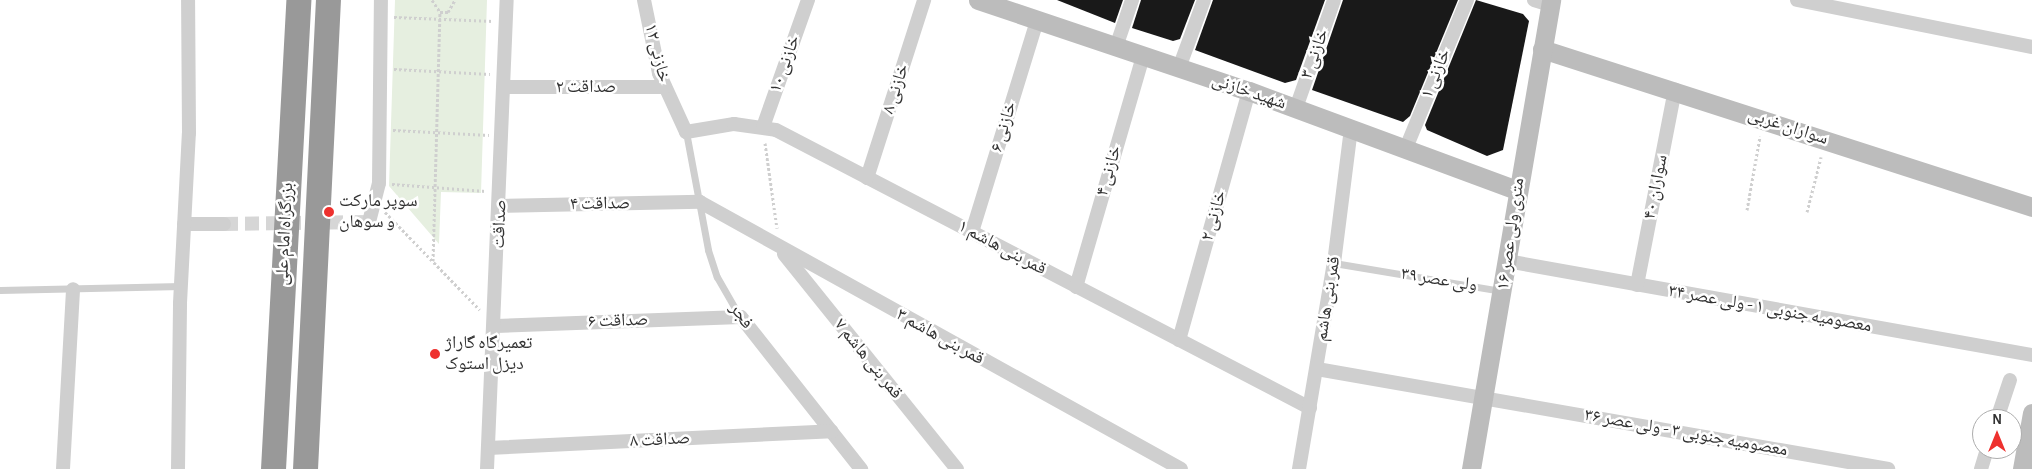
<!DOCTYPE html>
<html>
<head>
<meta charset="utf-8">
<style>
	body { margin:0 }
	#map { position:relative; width:2032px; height:469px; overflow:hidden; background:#fff; font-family:"Alegreya Sans","Noto Naskh Arabic",sans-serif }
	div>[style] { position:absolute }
	.green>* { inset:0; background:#e6efe0 }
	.building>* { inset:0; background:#191919 }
	.street-tunnel>* { height:14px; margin-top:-7px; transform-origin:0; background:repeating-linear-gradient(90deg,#d6d6d6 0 14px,transparent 0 21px) }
	.path>* { height:3px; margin-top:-1.5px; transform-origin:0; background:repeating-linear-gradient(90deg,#cfcfcf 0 2.5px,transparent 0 5px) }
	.lane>* { height:7px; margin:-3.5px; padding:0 3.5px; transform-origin:3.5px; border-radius:3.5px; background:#cfcfcf }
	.street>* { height:14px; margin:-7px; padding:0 7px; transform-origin:7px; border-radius:7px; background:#cfcfcf }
	.secondary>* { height:19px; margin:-9.5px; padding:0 9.5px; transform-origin:9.5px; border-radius:9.5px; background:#bcbcbc }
	.highway>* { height:25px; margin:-12.5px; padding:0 12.5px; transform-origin:12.5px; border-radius:12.5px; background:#999 }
	.dots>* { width:14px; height:14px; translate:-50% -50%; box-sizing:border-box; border:2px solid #fff; border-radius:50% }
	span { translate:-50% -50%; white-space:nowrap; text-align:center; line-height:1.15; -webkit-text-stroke:5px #fff; paint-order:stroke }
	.street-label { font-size:18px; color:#323232 }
	.poi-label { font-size:18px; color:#323232 }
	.left { translate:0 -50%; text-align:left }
	.north { position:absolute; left:1972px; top:409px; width:50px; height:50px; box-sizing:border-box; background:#fff; border:1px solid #adadad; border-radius:50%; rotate:0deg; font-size:14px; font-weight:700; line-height:20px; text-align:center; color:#323232 }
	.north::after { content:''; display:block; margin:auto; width:18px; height:22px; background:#ee312e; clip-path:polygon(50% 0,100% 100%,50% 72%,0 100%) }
</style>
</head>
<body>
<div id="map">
	<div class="green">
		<div style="clip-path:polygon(395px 0,487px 0,481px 193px,441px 192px,439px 244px,389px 186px)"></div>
	</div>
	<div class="building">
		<div style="clip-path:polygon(1057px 0,1123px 0,1115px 23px)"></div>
		<div style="clip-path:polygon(1141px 0,1195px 0,1180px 39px,1173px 41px,1132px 28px)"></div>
		<div style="clip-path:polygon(1213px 0,1325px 0,1296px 80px,1285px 83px,1195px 50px)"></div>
		<div style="clip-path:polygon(1343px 0,1458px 0,1410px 116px,1403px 122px,1312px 90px)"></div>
		<div style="clip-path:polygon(1476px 0,1523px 14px,1529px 21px,1503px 150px,1487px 156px,1427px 130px,1425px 125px)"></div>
	</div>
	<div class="street-tunnel">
		<div style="left:224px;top:224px;width:145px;rotate:-0.8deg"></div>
	</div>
	<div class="path">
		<div style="left:432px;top:0;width:14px;rotate:56deg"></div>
		<div style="left:440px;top:12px;width:8px"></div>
		<div style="left:448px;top:12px;width:14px;rotate:-60deg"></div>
		<div style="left:394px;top:17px;width:99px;rotate:2.3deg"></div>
		<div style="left:394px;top:69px;width:96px;rotate:3deg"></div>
		<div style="left:393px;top:130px;width:96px;rotate:3deg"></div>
		<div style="left:765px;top:143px;width:86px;rotate:82deg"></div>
		<div style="left:392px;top:184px;width:94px;rotate:4.3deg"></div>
		<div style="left:1747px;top:210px;width:75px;rotate:-80deg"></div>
		<div style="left:385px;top:212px;width:136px;rotate:45.9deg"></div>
		<div style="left:1807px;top:212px;width:57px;rotate:-75.7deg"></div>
		<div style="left:433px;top:261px;width:249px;rotate:-88.4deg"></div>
	</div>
	<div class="lane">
		<div style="left:686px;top:132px;width:120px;rotate:79.4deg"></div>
		<div style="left:708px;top:250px;width:28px;rotate:72deg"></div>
		<div style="left:717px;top:277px;width:46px;rotate:60.1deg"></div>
		<div style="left:1334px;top:263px;width:169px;rotate:9.5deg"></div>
		<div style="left:0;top:290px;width:181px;rotate:-1.3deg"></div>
	</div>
	<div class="street">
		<div style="left:644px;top:0;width:75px;rotate:78.4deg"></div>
		<div style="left:659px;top:73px;width:65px;rotate:65.4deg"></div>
		<div style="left:686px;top:132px;width:49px;rotate:-9.5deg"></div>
		<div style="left:734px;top:124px;width:42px;rotate:8.1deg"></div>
		<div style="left:776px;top:130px;width:602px;rotate:27.5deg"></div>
		<div style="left:1534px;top:0;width:17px;rotate:17deg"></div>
		<div style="left:1797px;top:0;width:240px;rotate:11.3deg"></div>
		<div style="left:1116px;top:47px;width:50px;rotate:-71.2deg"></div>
		<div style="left:1179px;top:68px;width:72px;rotate:-69.8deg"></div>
		<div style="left:507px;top:87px;width:158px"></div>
		<div style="left:1296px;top:108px;width:114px;rotate:-70.6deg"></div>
		<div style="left:763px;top:127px;width:135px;rotate:-70.5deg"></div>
		<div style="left:1406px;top:148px;width:160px;rotate:-67.6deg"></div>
		<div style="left:867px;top:178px;width:187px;rotate:-72.2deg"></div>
		<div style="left:501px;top:206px;width:199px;rotate:-1.2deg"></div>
		<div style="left:700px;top:202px;width:550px;rotate:29.03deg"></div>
		<div style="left:369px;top:222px;width:40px;rotate:-75.6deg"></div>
		<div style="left:379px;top:183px;width:183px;rotate:-89.4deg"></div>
		<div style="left:184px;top:224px;width:40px"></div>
		<div style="left:972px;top:232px;width:221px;rotate:-72.9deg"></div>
		<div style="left:784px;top:254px;width:276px;rotate:51.2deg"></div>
		<div style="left:1507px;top:261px;width:533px;rotate:10.15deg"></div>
		<div style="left:1637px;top:285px;width:199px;rotate:-79deg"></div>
		<div style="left:1076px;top:287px;width:241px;rotate:-73.8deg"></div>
		<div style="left:496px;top:326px;width:245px;rotate:-2.1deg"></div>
		<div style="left:741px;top:317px;width:194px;rotate:51.7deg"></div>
		<div style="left:1179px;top:340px;width:259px;rotate:-74.3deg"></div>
		<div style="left:1317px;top:369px;width:580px;rotate:9.93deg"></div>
		<div style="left:1997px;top:419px;width:41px;rotate:-71.6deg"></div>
		<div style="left:488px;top:448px;width:344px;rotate:-2.8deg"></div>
		<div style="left:63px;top:469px;width:180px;rotate:-86.8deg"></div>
		<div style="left:178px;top:469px;width:166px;rotate:-89.3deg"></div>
		<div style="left:180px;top:303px;width:170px;rotate:-87deg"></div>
		<div style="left:189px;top:133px;width:133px;rotate:-90.4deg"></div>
		<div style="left:487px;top:469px;width:469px;rotate:-87.6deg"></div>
		<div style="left:1299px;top:469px;width:209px;rotate:-80.4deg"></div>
		<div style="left:1334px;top:263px;width:136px;rotate:-82.8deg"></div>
		<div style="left:1981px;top:469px;width:21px;rotate:-73deg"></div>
	</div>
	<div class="secondary">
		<div style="left:978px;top:0;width:286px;rotate:18.6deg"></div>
		<div style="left:1249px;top:91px;width:286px;rotate:20.3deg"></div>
		<div style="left:1542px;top:49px;width:515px;rotate:17.87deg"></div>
		<div style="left:1471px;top:469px;width:476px;rotate:-80.3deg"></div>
		<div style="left:2022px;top:469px;width:57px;rotate:-79.9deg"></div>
	</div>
	<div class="highway">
		<div style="left:273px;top:469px;width:470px;rotate:-86.9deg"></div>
		<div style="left:305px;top:469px;width:470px;rotate:-87.2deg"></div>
	</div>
	<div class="dots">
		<div style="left:329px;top:212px;background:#ee312e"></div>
		<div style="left:435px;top:354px;background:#ee312e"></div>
	</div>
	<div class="street-label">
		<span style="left:657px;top:53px;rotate:76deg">خازنی ۱۲</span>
		<span style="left:1315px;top:54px;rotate:-70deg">خازنی ۳</span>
		<span style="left:785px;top:64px;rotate:-70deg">خازنی ۱۰</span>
		<span style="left:1436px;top:74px;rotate:-68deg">خازنی ۱</span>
		<span style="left:586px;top:87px">صداقت ۲</span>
		<span style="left:896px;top:89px;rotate:-72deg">خازنی ۸</span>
		<span style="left:1249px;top:92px;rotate:19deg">شهید خازنی</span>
		<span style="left:1004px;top:127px;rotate:-73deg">خازنی ۶</span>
		<span style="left:1788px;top:127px;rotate:18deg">سواران غربی</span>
		<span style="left:1109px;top:171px;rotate:-74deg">خازنی ۴</span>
		<span style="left:1656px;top:187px;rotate:-79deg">سواران ۴۰</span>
		<span style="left:600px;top:204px;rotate:-1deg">صداقت ۴</span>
		<span style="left:1214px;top:216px;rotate:-74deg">خازنی ۲</span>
		<span style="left:500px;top:224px;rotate:-88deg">صداقت</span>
		<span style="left:285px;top:234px;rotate:-87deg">بزرگراه امام علی</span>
		<span style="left:1511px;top:234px;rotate:-82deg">۱۶ متری ولی عصر</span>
		<span style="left:1002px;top:248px;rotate:28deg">قمر بنی هاشم ۱</span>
		<span style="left:1439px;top:280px;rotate:9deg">ولی عصر ۳۹</span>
		<span style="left:1328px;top:299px;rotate:-81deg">قمر بنی هاشم</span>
		<span style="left:1770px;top:309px;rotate:10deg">معصومیه جنوبی ۱ - ولی عصر ۳۴</span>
		<span style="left:741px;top:316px;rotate:55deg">فجر</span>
		<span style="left:618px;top:321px;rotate:-2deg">صداقت ۶</span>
		<span style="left:940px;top:337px;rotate:29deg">قمر بنی هاشم ۳</span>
		<span style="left:868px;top:359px;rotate:51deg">قمر بنی هاشم ۷</span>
		<span style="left:1686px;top:433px;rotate:10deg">معصومیه جنوبی ۳ - ولی عصر ۳۶</span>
		<span style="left:660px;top:440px;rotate:-3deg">صداقت ۸</span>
	</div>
	<div class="poi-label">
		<span class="left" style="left:339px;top:212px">سوپر مارکت<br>و سوهان</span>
		<span class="left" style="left:445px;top:354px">تعمیرگاه گاراژ<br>دیزل استوک</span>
	</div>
	<div class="north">N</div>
</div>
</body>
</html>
